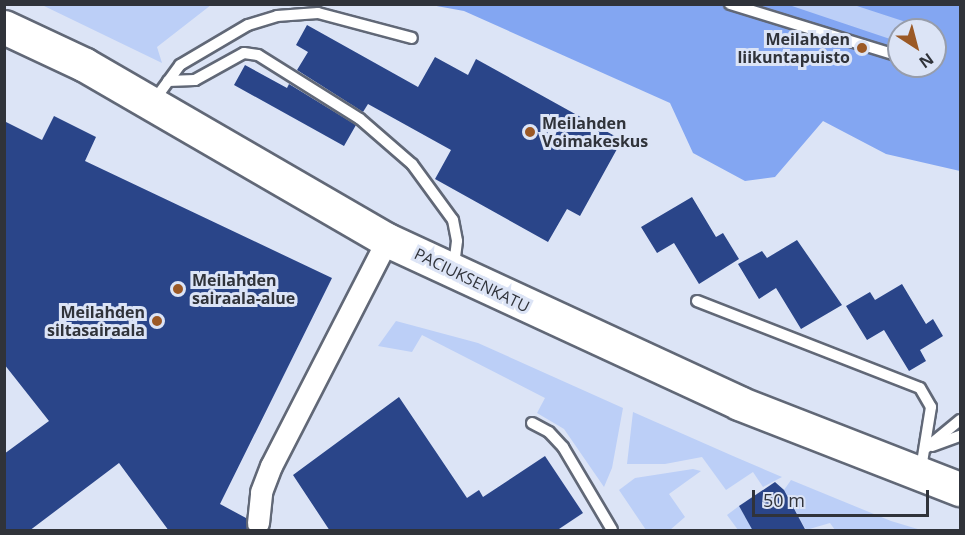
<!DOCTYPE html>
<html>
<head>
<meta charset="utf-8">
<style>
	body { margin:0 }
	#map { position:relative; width:965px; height:535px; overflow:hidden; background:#dce4f6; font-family:"Open Sans",sans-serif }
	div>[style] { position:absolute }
	.green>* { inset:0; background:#bccff7 }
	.forest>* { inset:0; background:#83a6f2 }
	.building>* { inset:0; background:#2a4589 }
	.roads { filter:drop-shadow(2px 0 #616877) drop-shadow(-2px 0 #616877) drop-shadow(0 2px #616877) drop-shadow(0 -2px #616877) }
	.lane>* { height:10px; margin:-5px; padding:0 5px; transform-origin:5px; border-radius:5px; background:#fff }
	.street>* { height:21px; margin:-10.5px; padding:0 10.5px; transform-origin:10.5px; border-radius:10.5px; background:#fff }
	.primary>* { height:33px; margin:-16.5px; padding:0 16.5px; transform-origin:16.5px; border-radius:16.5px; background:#fff }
	.dots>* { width:16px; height:16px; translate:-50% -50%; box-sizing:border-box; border:3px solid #dce4f6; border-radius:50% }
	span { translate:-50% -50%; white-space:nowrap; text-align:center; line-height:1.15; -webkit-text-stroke:6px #dce4f6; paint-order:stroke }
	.poi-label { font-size:16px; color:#30333a; font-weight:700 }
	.right { translate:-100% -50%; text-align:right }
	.left { translate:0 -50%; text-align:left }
	.street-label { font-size:16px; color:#30333a }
	.frame { position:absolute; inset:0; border:6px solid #30333a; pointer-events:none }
	.north { position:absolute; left:887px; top:18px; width:60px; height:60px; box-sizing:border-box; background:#dce4f6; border:2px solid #979dab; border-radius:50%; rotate:144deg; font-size:16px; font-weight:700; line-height:24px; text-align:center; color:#30333a }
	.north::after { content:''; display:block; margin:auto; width:21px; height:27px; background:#9b5926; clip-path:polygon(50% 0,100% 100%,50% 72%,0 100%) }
	.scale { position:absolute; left:752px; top:490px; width:177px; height:27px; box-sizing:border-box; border:3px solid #30333a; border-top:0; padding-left:8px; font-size:18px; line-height:21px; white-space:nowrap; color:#30333a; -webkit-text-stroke:4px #dce4f6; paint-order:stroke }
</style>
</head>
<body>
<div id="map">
	<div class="green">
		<div style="clip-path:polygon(42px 5px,211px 4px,211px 5px,157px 47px,162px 63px)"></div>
		<div style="clip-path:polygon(evenodd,701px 5px,960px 5px,960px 95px,701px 5px,899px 30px,935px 30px,935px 66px,899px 66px,899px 30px)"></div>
		<div style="clip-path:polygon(396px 321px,478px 343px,623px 408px,612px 468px,604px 487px,564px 429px,537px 413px,545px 398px,422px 335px,412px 352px,378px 346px)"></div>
		<div style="clip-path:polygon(633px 412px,733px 456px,782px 477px,763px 487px,753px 472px,726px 490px,702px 457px,665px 464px,627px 464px)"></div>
		<div style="clip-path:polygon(693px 469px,701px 471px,669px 494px,685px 517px,670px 530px,646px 530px,619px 490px,635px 478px)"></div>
		<div style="clip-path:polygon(791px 480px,891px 521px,921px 530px,835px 530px,830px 523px,806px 530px,784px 490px)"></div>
		<div style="clip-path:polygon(739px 506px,753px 530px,738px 530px,727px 515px)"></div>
	</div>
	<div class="forest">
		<div style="clip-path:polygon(431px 5px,789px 5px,899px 42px,899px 66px,935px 66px,935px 30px,907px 30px,909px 23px,854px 5px,960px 5px,960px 171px,886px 154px,823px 121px,775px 177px,745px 181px,693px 153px,670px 103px,464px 11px)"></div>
	</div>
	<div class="building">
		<div style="clip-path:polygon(307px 25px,418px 87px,435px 57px,468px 75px,476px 59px,622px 140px,580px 216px,567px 209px,548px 242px,435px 179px,451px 150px,368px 104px,363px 112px,297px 70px,308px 52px,296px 45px)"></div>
		<div style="clip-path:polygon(245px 65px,287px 88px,289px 84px,356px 125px,344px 146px,234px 85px)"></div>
		<div style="clip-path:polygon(54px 116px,96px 137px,85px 161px,332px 278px,220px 504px,246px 518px,248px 531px,169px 531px,119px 463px,29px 531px,4px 531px,4px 454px,49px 421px,4px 364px,4px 121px,42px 140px)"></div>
		<div style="clip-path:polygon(692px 197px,716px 237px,723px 233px,739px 259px,699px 284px,674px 243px,657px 253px,641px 227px)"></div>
		<div style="clip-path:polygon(797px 240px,842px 305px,801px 329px,776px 288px,759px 299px,738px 264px,762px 251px,767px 258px)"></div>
		<div style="clip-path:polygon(902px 284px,926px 324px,933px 319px,943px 336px,920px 350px,926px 361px,909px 371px,884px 330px,867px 340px,846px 306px,870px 292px,875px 300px)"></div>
		<div style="clip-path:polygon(399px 397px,467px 498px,479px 490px,483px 497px,545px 456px,583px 513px,556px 531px,330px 531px,293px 475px)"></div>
		<div style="clip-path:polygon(775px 482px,784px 490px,806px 531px,753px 531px,739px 506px)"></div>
	</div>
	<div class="roads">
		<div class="lane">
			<div style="left:730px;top:4px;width:177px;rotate:17.1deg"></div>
			<div style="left:168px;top:81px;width:27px;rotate:-2deg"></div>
			<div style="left:195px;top:80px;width:56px;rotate:-28.9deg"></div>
			<div style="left:244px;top:53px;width:14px;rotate:8deg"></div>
			<div style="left:258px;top:55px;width:120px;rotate:32.1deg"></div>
			<div style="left:360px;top:119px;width:69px;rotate:40.9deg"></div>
			<div style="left:412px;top:164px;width:69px;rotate:53.8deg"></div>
			<div style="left:453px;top:220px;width:21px;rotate:79deg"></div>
			<div style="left:457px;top:241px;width:25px;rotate:97deg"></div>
			<div style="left:153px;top:102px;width:46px;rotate:-53.9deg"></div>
			<div style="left:180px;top:65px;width:79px;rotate:-30.5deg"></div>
			<div style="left:248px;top:25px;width:30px;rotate:-17deg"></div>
			<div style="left:277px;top:16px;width:41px;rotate:-4.2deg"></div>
			<div style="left:318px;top:13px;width:97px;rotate:14.9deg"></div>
			<div style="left:697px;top:301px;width:239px;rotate:21.3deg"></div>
			<div style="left:920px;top:388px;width:22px;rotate:60deg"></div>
			<div style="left:931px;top:407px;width:63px;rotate:99.2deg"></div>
			<div style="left:532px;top:423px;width:19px;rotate:28deg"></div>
			<div style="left:549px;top:432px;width:21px;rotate:47deg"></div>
			<div style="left:563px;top:447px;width:96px;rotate:59.4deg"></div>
			<div style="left:932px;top:446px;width:30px;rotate:-20deg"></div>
			<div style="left:926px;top:448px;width:44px;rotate:-39.5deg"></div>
		</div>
		<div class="street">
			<div style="left:258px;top:523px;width:31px;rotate:-84deg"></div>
			<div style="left:261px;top:492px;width:28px;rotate:-69deg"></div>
			<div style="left:271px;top:466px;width:254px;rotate:-62.8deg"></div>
		</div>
		<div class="primary">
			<div style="left:4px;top:27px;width:89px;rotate:25.1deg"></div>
			<div style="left:85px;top:65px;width:349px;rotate:30.1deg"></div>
			<div style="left:387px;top:240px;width:388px;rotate:24.8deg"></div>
			<div style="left:739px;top:403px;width:237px;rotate:21.3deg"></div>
		</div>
	</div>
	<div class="dots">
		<div style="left:862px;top:48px;background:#9b5926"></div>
		<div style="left:530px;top:132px;background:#9b5926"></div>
		<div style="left:178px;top:289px;background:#9b5926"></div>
		<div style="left:157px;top:321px;background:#9b5926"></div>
	</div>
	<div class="poi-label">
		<span class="right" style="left:850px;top:48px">Meilahden<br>liikuntapuisto</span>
		<span class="left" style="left:542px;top:132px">Meilahden<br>Voimakeskus</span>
		<span class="left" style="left:192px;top:289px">Meilahden<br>sairaala-alue</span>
		<span class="right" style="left:145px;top:321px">Meilahden<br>siltasairaala</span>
	</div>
	<div class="street-label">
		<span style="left:472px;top:280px;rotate:26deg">PACIUKSENKATU</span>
	</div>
	<div class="frame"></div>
	<div class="north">N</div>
	<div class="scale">50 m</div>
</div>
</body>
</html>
